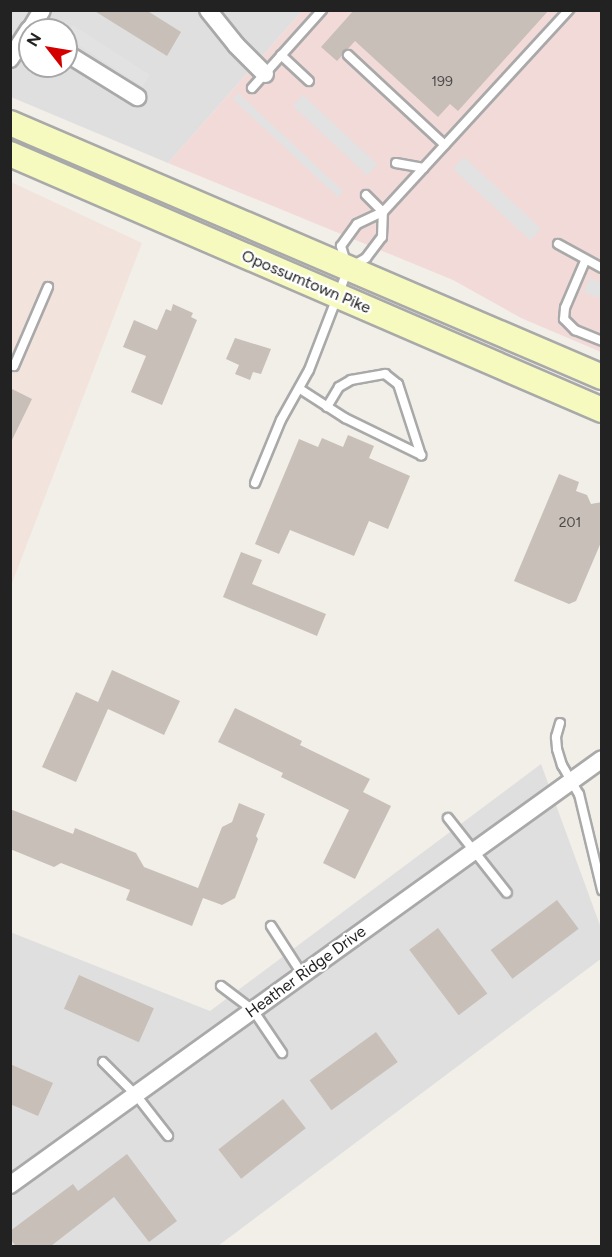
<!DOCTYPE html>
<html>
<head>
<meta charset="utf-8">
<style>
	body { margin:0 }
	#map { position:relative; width:612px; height:1257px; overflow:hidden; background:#f2efe9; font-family:Figtree,sans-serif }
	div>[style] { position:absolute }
	.residential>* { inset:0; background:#e0dfdf }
	.commercial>* { inset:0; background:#f2dad9 }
	.military>* { inset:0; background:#f3e3dd }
	.parking>* { inset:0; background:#e2e2e2; transform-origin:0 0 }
	.building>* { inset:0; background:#c7bfb8; transform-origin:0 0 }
	.roads { filter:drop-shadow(2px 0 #a9a9a9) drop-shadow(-2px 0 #a9a9a9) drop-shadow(0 2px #a9a9a9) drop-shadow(0 -2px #a9a9a9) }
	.service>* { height:8px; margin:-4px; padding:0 4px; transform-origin:4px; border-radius:4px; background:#fff }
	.minor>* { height:16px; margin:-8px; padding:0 8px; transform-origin:8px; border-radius:8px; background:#fff }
	.secondary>* { height:24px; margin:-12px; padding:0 12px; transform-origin:12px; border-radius:12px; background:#f7fabf }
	span { translate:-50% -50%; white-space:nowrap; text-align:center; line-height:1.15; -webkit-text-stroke:4.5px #fff; paint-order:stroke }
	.number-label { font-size:14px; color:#4b4948 }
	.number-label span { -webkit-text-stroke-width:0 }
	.street-label { font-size:16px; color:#222 }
	.frame { position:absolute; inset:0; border:12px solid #222; pointer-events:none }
	.north { position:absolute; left:18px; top:18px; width:60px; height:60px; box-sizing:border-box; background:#fff; border:2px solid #a7a7a7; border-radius:50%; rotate:301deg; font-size:16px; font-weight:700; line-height:24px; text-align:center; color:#222 }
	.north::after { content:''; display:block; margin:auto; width:21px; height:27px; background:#d40000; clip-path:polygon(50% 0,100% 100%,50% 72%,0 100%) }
</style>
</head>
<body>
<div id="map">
	<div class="residential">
		<div style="clip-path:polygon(evenodd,10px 11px,302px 11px,168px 163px,11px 97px,10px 11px,30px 30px,66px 30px,66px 66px,30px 66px,30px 30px)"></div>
		<div style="clip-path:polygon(541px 764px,601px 928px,602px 958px,218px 1246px,11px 1246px,10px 932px,210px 1011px)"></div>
	</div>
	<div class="commercial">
		<div style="clip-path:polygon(302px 11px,601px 11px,601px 352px,521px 318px,453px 280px,168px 163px)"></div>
	</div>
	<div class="military">
		<div style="clip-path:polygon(11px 182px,142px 243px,11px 586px)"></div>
	</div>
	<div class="parking">
		<div style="clip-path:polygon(15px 11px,32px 11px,11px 43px,11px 17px)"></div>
		<div style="left:73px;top:25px;width:92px;height:14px;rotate:33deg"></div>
		<div style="left:238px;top:93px;width:144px;height:8px;rotate:43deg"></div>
		<div style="left:303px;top:95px;width:102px;height:15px;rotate:43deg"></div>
		<div style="left:464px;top:157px;width:105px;height:16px;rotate:43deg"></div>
		<div style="clip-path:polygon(590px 278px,601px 283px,601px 299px,584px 292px)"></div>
	</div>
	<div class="building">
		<div style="clip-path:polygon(93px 10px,146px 10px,181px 32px,167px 56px)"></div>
		<div style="clip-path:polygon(354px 10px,549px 10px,458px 111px,450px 104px,438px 117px,355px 41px,337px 61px,321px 47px)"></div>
		<div style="clip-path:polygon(173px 304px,193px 313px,191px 317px,197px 320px,162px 405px,131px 392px,146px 356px,123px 347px,134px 320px,157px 330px,166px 309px,171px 311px)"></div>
		<div style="clip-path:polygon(235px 338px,271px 349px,261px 374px,253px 372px,250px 380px,235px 374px,239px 365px,226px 359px)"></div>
		<div style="clip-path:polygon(10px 388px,32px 399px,10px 444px)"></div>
		<div style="clip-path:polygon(348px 435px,374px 446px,369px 458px,410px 476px,388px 529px,369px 521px,354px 556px,290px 530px,279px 554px,255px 544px,299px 439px,318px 447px,322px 438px,343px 447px)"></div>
		<div style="clip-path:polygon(559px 474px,579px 482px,576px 491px,587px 495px,591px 504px,602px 502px,602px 540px,576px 601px,569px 604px,514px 581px)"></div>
		<div style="clip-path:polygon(241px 552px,262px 560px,252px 584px,326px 614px,317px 636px,223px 597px)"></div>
		<div style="clip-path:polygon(112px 670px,180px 701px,164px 735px,108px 709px,76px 782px,42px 767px,76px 692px,98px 702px)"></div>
		<div style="clip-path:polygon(235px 708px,302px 741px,300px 745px,370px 779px,363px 792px,391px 806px,355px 879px,323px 863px,349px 810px,281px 777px,283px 773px,218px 742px)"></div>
		<div style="clip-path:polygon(239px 803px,265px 814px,256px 836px,258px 839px,235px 898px,222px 905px,203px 898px,192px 926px,126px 900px,130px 890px,61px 863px,54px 867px,10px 849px,10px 809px,73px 834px,75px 828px,136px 853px,144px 867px,198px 888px,222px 827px,232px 822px)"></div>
		<div style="left:557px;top:900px;width:36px;height:83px;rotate:53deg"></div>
		<div style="left:438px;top:928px;width:82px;height:36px;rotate:53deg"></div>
		<div style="left:79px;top:975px;width:82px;height:37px;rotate:24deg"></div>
		<div style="left:376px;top:1032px;width:37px;height:82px;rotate:54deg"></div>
		<div style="clip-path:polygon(10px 1064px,53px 1083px,38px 1116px,10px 1104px)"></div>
		<div style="left:283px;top:1099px;width:37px;height:82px;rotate:52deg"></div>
		<div style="clip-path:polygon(127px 1154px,177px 1221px,149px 1242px,114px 1197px,51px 1246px,16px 1246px,10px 1239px,10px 1231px,73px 1184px,78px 1191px)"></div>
	</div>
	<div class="roads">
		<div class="service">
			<div style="left:281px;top:55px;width:38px;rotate:43deg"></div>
			<div style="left:348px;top:55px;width:132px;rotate:42.9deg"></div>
			<div style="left:252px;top:88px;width:105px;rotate:-48.1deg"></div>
			<div style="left:396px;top:163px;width:28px;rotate:10deg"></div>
			<div style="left:366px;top:195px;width:24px;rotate:45deg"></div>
			<div style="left:558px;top:244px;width:50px;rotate:28.6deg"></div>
			<div style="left:585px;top:261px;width:51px;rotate:113.1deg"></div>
			<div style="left:565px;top:308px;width:11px;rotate:95deg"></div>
			<div style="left:564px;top:319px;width:16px;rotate:45deg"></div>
			<div style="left:575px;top:330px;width:29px;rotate:22deg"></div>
			<div style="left:354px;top:265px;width:14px;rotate:-30deg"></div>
			<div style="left:366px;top:258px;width:26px;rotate:-53deg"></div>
			<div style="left:382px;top:237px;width:25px;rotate:-88deg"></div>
			<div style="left:10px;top:364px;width:4px;rotate:27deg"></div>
			<div style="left:14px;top:366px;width:86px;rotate:-66.7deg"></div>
			<div style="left:300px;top:389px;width:54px;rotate:32.8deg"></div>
			<div style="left:345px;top:418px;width:85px;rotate:26deg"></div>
			<div style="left:327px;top:407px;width:23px;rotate:-59deg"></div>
			<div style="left:339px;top:387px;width:14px;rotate:-30deg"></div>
			<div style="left:351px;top:380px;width:35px;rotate:-10deg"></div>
			<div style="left:385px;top:374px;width:16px;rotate:38deg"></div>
			<div style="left:398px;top:384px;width:75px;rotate:72.1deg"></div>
			<div style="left:255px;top:483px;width:68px;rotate:-67.6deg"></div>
			<div style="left:281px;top:420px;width:57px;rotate:-60.8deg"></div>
			<div style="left:309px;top:370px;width:108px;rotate:-68.9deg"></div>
			<div style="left:348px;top:269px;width:24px;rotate:-107deg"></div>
			<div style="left:341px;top:246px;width:27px;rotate:-54deg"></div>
			<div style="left:357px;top:224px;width:29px;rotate:-25deg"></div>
			<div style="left:383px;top:212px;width:275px;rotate:-47.4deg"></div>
			<div style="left:560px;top:723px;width:15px;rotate:106deg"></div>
			<div style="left:556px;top:737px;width:12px;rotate:85deg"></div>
			<div style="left:557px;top:749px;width:17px;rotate:73deg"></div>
			<div style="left:562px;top:765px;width:34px;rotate:60deg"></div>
			<div style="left:579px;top:794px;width:99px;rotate:76.5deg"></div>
			<div style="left:448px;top:818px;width:95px;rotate:51.8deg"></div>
			<div style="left:271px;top:926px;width:57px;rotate:57.1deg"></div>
			<div style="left:221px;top:986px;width:40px;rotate:37deg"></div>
			<div style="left:253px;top:1010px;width:52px;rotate:56deg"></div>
			<div style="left:103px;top:1062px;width:47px;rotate:45deg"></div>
			<div style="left:136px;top:1095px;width:52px;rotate:52deg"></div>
		</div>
		<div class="minor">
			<div style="left:208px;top:10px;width:45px;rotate:51.3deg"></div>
			<div style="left:236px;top:45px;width:41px;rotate:45deg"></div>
			<div style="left:30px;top:30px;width:23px;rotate:-59deg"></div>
			<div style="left:66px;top:53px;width:84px;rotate:31.8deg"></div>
			<div style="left:10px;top:59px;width:35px;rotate:-57deg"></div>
			<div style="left:10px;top:1185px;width:729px;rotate:-35.74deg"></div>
		</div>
		<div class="secondary">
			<div style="left:10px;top:123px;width:644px;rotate:23.22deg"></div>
			<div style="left:10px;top:154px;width:645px;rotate:23.39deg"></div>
		</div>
	</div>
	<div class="number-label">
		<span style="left:442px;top:82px">199</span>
		<span style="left:570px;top:523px">201</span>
	</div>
	<div class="street-label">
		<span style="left:306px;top:282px;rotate:23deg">Opossumtown Pike</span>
		<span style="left:306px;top:972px;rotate:-36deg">Heather Ridge Drive</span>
	</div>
	<div class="frame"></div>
	<div class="north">N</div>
</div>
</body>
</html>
